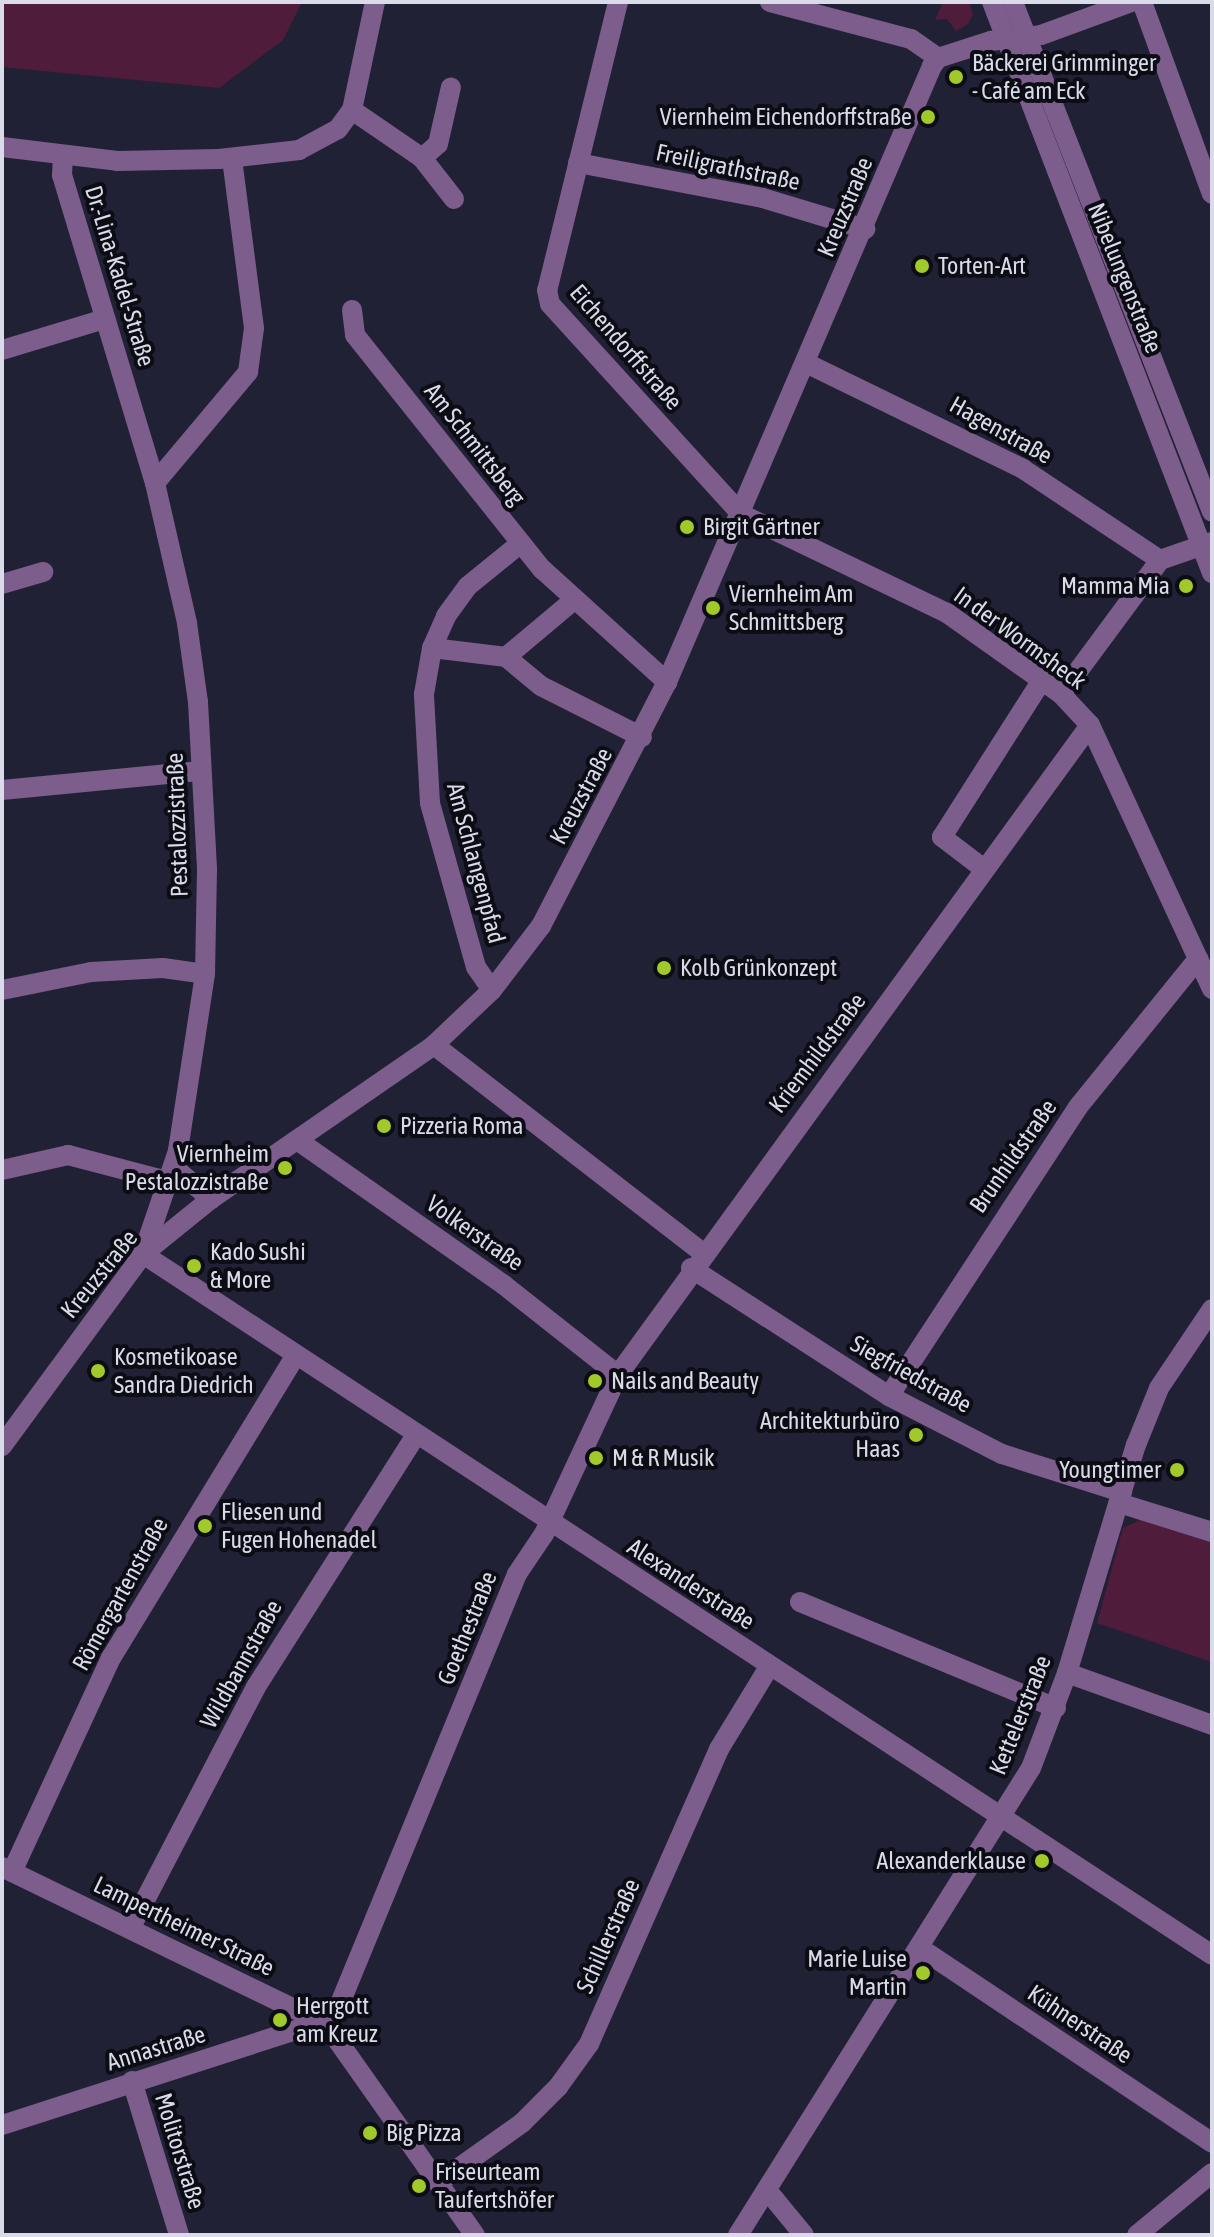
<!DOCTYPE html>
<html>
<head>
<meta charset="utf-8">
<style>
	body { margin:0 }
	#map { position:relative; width:1214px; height:2237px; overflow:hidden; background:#212135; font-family:"Asap Condensed",sans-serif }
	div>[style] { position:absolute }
	.green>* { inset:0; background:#4f1d3b }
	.minor>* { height:20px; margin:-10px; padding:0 10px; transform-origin:10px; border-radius:10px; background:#7c5d8b }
	.dots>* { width:22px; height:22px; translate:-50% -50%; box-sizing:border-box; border:4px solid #0c0c15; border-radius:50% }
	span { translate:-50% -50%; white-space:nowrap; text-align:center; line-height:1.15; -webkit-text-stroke:8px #0c0c15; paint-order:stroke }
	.poi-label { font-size:24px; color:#dadbe9 }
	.left { translate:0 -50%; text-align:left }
	.right { translate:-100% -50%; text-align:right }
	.street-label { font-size:24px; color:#dadbe9 }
	.frame { position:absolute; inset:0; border:4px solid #dadbe9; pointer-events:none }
</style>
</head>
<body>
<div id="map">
	<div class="green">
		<div style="clip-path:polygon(2px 2px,302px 2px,283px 40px,219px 88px,2px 67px)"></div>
		<div style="clip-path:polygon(943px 2px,969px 2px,973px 14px,968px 24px,956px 31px,947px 19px,935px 20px)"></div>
		<div style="clip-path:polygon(1142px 1519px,1212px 1539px,1212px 1662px,1097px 1623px,1123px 1528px)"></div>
	</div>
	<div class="minor">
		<div style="left:618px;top:2px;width:297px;rotate:103.8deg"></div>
		<div style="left:547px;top:290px;width:14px;rotate:78deg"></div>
		<div style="left:550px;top:304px;width:284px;rotate:47.7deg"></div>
		<div style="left:741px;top:514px;width:229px;rotate:25.7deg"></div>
		<div style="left:947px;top:613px;width:140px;rotate:35.4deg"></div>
		<div style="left:1061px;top:694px;width:42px;rotate:46.9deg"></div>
		<div style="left:1090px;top:725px;width:291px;rotate:65.2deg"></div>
		<div style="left:770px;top:2px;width:146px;rotate:14.7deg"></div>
		<div style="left:911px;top:39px;width:33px;rotate:35deg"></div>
		<div style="left:992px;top:2px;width:612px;rotate:68.93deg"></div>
		<div style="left:1013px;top:2px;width:547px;rotate:68.68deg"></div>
		<div style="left:1142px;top:2px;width:204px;rotate:70deg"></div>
		<div style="left:352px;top:110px;width:85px;rotate:34.4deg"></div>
		<div style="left:422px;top:158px;width:52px;rotate:52deg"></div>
		<div style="left:2px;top:147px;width:116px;rotate:6.9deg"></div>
		<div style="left:117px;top:161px;width:102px;rotate:-1.1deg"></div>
		<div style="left:219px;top:159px;width:81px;rotate:-6.4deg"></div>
		<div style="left:299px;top:150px;width:44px;rotate:-28.3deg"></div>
		<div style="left:338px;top:129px;width:24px;rotate:-54deg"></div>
		<div style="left:352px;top:110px;width:110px;rotate:-78deg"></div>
		<div style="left:63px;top:156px;width:19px;rotate:93deg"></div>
		<div style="left:62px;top:175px;width:322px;rotate:73.2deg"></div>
		<div style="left:155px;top:483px;width:144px;rotate:77.1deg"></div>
		<div style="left:187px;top:623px;width:80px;rotate:82.1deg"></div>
		<div style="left:198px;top:702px;width:168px;rotate:86.9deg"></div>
		<div style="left:207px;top:870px;width:104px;rotate:91.1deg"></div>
		<div style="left:205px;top:974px;width:179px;rotate:98.7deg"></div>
		<div style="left:178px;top:1151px;width:109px;rotate:108.8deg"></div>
		<div style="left:422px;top:158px;width:21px;rotate:-41deg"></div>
		<div style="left:438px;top:144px;width:58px;rotate:-77.2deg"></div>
		<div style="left:578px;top:163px;width:188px;rotate:10.7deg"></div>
		<div style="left:763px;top:198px;width:107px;rotate:16.9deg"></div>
		<div style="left:352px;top:310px;width:25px;rotate:83deg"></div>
		<div style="left:355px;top:335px;width:300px;rotate:51.4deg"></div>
		<div style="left:542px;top:569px;width:169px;rotate:42.1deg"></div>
		<div style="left:2px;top:350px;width:108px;rotate:-16.8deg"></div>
		<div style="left:806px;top:363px;width:242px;rotate:26deg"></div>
		<div style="left:1023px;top:469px;width:164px;rotate:33.6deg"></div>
		<div style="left:155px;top:483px;width:145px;rotate:-50deg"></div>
		<div style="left:248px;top:372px;width:44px;rotate:-82.2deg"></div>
		<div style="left:254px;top:328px;width:171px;rotate:-97.4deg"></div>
		<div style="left:2px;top:584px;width:43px;rotate:-16.3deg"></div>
		<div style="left:432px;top:648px;width:75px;rotate:6.9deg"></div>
		<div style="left:506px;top:657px;width:45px;rotate:39.6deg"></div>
		<div style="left:541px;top:686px;width:113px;rotate:26.8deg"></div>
		<div style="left:506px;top:657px;width:90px;rotate:-40deg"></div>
		<div style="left:1061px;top:694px;width:167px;rotate:-53.5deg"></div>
		<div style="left:1160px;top:560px;width:55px;rotate:-19.1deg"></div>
		<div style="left:2px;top:790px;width:200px;rotate:-5.5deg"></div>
		<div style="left:984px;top:869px;width:53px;rotate:-142.7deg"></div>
		<div style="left:942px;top:837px;width:186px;rotate:-57.5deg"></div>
		<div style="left:2px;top:990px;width:91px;rotate:-11.4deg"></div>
		<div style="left:91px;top:972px;width:72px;rotate:-3.2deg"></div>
		<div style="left:163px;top:968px;width:42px;rotate:8.1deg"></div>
		<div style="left:492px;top:990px;width:28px;rotate:-125deg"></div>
		<div style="left:476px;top:967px;width:170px;rotate:-105.7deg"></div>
		<div style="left:430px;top:803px;width:109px;rotate:-93.2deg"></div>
		<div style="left:424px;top:694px;width:47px;rotate:-80.1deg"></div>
		<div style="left:432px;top:648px;width:35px;rotate:-66deg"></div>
		<div style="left:446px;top:616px;width:37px;rotate:-54deg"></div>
		<div style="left:468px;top:586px;width:68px;rotate:-39.1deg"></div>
		<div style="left:434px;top:1045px;width:339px;rotate:37.7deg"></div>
		<div style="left:297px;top:1140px;width:253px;rotate:35deg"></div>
		<div style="left:504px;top:1285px;width:145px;rotate:38.3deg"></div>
		<div style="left:173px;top:1167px;width:50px;rotate:40.1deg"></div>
		<div style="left:2px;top:1170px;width:68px;rotate:-12.8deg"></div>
		<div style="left:68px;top:1155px;width:102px;rotate:14.7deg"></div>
		<div style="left:143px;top:1254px;width:1278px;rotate:33.25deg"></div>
		<div style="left:691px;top:1268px;width:236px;rotate:32.9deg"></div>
		<div style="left:889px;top:1396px;width:127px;rotate:27.2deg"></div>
		<div style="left:1002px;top:1454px;width:126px;rotate:17.6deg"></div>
		<div style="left:889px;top:1396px;width:345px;rotate:-56.8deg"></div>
		<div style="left:1078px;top:1107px;width:191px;rotate:-51deg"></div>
		<div style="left:2px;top:1446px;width:238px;rotate:-53.7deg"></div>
		<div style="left:143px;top:1254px;width:87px;rotate:-39deg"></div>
		<div style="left:211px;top:1199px;width:271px;rotate:-34.6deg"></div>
		<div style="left:434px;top:1045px;width:80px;rotate:-43.5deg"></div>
		<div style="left:492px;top:990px;width:81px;rotate:-52.6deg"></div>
		<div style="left:541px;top:926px;width:275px;rotate:-62.7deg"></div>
		<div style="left:667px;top:682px;width:671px;rotate:-66.72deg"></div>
		<div style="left:932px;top:66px;width:10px;rotate:-53deg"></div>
		<div style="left:938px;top:58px;width:56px;rotate:-17.8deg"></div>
		<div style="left:991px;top:41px;width:50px;rotate:-6.8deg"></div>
		<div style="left:1041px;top:35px;width:96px;rotate:-20.1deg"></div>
		<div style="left:1119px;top:1503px;width:97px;rotate:17.3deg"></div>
		<div style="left:800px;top:1602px;width:277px;rotate:22.5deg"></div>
		<div style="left:1067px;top:1673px;width:154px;rotate:19.7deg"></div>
		<div style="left:2px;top:1867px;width:360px;rotate:25.9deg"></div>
		<div style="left:326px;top:2024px;width:258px;rotate:54.8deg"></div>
		<div style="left:12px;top:1872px;width:236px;rotate:-65.2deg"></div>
		<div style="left:111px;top:1658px;width:355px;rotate:-58.6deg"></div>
		<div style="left:130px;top:1929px;width:273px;rotate:-62.5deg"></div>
		<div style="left:256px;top:1687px;width:299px;rotate:-57.6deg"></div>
		<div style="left:920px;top:1948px;width:351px;rotate:33.7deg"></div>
		<div style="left:132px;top:2081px;width:161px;rotate:73deg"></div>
		<div style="left:2px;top:2125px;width:349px;rotate:-17.9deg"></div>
		<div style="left:334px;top:2018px;width:480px;rotate:-67.6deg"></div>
		<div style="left:517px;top:1574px;width:48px;rotate:-56deg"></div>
		<div style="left:544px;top:1534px;width:175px;rotate:-65deg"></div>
		<div style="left:618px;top:1375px;width:803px;rotate:-54.01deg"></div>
		<div style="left:439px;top:2182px;width:102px;rotate:-35.4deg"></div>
		<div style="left:522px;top:2123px;width:51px;rotate:-45deg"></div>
		<div style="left:558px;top:2087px;width:53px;rotate:-54.2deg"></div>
		<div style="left:589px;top:2044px;width:322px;rotate:-66.2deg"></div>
		<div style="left:719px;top:1749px;width:96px;rotate:-58.6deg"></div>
		<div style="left:767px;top:2190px;width:58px;rotate:50.6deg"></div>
		<div style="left:738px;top:2235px;width:551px;rotate:-57.9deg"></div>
		<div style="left:1031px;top:1768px;width:102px;rotate:-69.2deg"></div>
		<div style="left:1067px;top:1673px;width:238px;rotate:-73.2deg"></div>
		<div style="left:1136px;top:1445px;width:61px;rotate:-68deg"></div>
		<div style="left:1159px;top:1388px;width:95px;rotate:-56.1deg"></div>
		<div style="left:1137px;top:2235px;width:97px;rotate:-39.6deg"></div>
	</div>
	<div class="dots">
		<div style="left:956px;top:77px;background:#a1c92a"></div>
		<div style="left:928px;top:117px;background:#a1c92a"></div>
		<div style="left:922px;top:266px;background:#a1c92a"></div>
		<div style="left:687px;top:527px;background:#a1c92a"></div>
		<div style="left:1186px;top:586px;background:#a1c92a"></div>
		<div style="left:713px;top:608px;background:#a1c92a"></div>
		<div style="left:664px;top:968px;background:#a1c92a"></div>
		<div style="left:384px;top:1126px;background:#a1c92a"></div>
		<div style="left:285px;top:1168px;background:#a1c92a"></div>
		<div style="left:194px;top:1266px;background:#a1c92a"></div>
		<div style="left:98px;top:1371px;background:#a1c92a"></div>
		<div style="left:595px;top:1381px;background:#a1c92a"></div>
		<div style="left:916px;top:1435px;background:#a1c92a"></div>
		<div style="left:596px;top:1458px;background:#a1c92a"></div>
		<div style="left:1177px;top:1470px;background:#a1c92a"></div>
		<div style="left:205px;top:1526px;background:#a1c92a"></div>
		<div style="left:1042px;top:1861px;background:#a1c92a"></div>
		<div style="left:923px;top:1973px;background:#a1c92a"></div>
		<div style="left:280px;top:2020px;background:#a1c92a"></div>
		<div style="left:370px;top:2133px;background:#a1c92a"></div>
		<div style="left:419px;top:2186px;background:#a1c92a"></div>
	</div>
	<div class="poi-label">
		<span class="left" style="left:972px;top:77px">Bäckerei Grimminger<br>- Café am Eck</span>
		<span class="right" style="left:912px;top:117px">Viernheim Eichendorffstraße</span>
		<span class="left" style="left:938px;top:266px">Torten-Art</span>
		<span class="left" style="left:703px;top:527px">Birgit Gärtner</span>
		<span class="right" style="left:1170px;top:586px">Mamma Mia</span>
		<span class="left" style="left:729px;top:608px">Viernheim Am<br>Schmittsberg</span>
		<span class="left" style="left:680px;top:968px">Kolb Grünkonzept</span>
		<span class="left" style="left:400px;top:1126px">Pizzeria Roma</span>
		<span class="right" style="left:269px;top:1168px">Viernheim<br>Pestalozzistraße</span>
		<span class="left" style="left:210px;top:1266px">Kado Sushi<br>&amp; More</span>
		<span class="left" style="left:114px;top:1371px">Kosmetikoase<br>Sandra Diedrich</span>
		<span class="left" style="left:611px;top:1381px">Nails and Beauty</span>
		<span class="right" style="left:900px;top:1435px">Architekturbüro<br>Haas</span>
		<span class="left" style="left:612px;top:1458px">M &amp; R Musik</span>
		<span class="right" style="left:1161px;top:1470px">Youngtimer</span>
		<span class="left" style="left:221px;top:1526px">Fliesen und<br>Fugen Hohenadel</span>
		<span class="right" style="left:1026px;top:1861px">Alexanderklause</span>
		<span class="right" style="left:907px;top:1973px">Marie Luise<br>Martin</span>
		<span class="left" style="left:296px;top:2020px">Herrgott<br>am Kreuz</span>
		<span class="left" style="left:386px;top:2133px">Big Pizza</span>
		<span class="left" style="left:435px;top:2186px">Friseurteam<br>Taufertshöfer</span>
	</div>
	<div class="street-label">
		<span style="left:728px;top:167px;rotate:12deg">Freiligrathstraße</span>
		<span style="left:845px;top:207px;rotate:-67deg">Kreuzstraße</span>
		<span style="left:120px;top:276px;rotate:73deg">Dr.-Lina-Kadel-Straße</span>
		<span style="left:1125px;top:278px;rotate:68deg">Nibelungenstraße</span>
		<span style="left:626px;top:347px;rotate:49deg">Eichendorffstraße</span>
		<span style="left:1001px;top:430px;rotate:29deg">Hagenstraße</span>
		<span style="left:475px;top:444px;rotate:52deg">Am Schmittsberg</span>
		<span style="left:1020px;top:638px;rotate:36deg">In der Wormsheck</span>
		<span style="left:581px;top:796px;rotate:-62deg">Kreuzstraße</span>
		<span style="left:177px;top:825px;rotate:-92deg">Pestalozzistraße</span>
		<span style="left:476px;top:863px;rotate:75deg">Am Schlangenpfad</span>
		<span style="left:817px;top:1053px;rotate:-53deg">Kriemhildstraße</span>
		<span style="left:1013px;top:1156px;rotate:-55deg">Brunhildstraße</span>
		<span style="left:475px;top:1233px;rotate:35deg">Volkerstraße</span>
		<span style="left:99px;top:1274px;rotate:-51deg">Kreuzstraße</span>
		<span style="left:911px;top:1374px;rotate:29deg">Siegfriedstraße</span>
		<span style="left:691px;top:1584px;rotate:33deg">Alexanderstraße</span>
		<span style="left:120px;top:1594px;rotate:-61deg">Römergartenstraße</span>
		<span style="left:467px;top:1628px;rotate:-68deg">Goethestraße</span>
		<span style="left:241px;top:1664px;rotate:-61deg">Wildbannstraße</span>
		<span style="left:1020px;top:1715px;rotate:-68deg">Kettelerstraße</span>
		<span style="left:184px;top:1926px;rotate:26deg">Lampertheimer Straße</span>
		<span style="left:608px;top:1936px;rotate:-66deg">Schillerstraße</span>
		<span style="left:1080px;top:2024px;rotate:34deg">Kühnerstraße</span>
		<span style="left:156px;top:2048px;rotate:-17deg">Annastraße</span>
		<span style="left:180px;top:2151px;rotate:73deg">Molitorstraße</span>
	</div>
	<div class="frame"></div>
</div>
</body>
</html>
